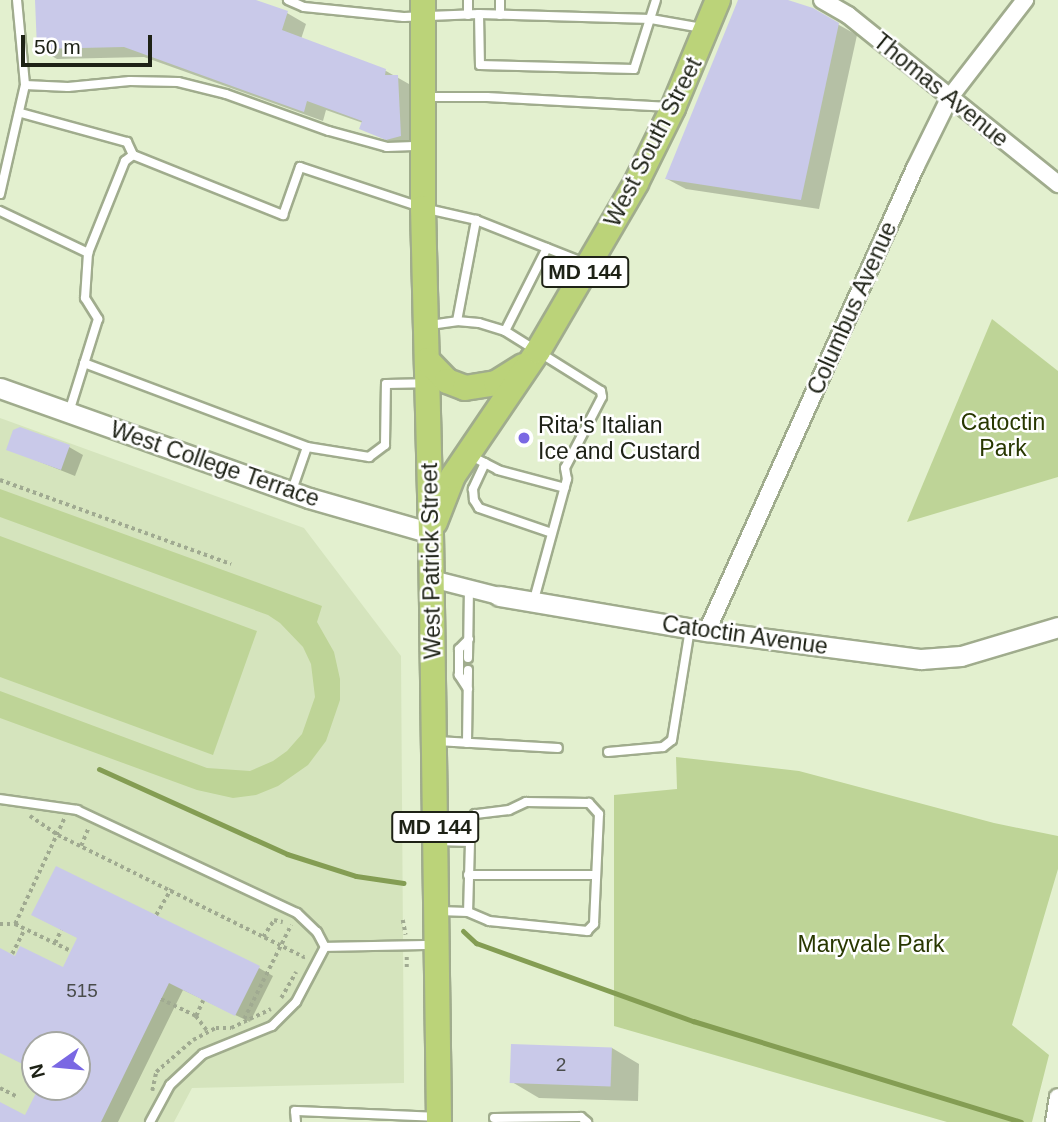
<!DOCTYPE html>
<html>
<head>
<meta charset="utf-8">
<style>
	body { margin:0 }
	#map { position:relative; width:1058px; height:1122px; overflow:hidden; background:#e3f0cf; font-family:Arial,sans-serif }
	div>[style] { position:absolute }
	.built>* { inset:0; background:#d5e4bd }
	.green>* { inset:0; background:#bed497 }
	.shadow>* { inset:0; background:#0003 }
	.stream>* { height:5px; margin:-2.5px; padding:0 2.5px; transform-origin:2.5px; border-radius:2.5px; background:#849d53 }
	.building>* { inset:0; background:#c9c9e9; transform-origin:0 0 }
	.path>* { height:3.5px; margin-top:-1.75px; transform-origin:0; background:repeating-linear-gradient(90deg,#a0aa91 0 3.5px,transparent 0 7px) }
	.roads { filter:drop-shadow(2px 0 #a0ac8d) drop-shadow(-2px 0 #a0ac8d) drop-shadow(0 2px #a0ac8d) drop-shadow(0 -2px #a0ac8d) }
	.service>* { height:8px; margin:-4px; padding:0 4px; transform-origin:4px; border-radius:4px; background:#fff }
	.minor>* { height:16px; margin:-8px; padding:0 8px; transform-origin:8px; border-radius:8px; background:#fff }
	.tertiary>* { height:19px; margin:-9.5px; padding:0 9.5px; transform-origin:9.5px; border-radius:9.5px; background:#fff }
	.primary>* { height:24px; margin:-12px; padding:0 12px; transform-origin:12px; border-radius:12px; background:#bbd379 }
	.dots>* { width:19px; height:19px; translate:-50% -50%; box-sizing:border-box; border:4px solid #fff; border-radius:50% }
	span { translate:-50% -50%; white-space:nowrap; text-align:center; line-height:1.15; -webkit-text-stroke:5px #fff; paint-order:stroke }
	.number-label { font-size:19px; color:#494c4b }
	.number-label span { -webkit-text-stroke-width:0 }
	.shield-label span { padding:2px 5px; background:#fff; border:2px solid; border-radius:5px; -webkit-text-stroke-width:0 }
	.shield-label { font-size:21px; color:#1e2216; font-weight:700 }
	.street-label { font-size:23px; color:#1e2216 }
	.park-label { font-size:23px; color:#283700 }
	.poi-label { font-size:23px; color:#1e2216 }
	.left { translate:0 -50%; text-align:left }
	.north { position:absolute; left:21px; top:1031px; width:70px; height:70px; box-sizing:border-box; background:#fff; border:2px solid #a5a7a2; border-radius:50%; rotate:255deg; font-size:19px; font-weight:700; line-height:28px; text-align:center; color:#1e2216 }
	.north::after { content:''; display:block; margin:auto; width:24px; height:32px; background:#7a68e3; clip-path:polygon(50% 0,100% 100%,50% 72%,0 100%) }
	.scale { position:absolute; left:21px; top:35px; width:131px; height:32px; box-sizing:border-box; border:4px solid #1e2216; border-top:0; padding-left:9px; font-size:21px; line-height:24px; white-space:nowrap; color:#1e2216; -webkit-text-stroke:5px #fff; paint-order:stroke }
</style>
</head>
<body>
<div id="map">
	<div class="built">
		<div style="clip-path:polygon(evenodd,0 418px,304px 528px,401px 656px,404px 1083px,192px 1088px,174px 1122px,0 1122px,0 418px,35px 1045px,77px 1045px,77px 1087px,35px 1087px,35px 1045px)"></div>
	</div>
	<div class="green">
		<div style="clip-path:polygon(992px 319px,1058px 371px,1058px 477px,907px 522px)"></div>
		<div style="clip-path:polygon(0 489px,322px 606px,317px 622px,334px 652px,340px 679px,340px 700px,326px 741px,308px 765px,278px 786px,256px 795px,233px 798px,197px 790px,0 718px,0 691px,207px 768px,250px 771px,273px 761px,287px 751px,302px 734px,315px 697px,311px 664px,303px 647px,280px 623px,268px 615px,0 517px)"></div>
		<div style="clip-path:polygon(0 536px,257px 631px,213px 755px,0 677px)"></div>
		<div style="clip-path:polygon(676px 757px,799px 771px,994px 823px,1058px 836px,1058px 869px,1012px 1025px,1049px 1055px,1032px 1122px,947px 1122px,614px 1026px,614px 795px,677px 789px)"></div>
	</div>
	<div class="shadow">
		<div style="clip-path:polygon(36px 0,250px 0,287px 13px,306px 24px,301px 39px,386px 71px,416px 88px,419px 146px,406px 149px,361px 128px,363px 123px,326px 110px,323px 121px,144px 57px,57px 59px,38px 48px)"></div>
		<div style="clip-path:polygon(740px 0,782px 0,812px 10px,857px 35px,819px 209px,686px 189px,667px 179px)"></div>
		<div style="clip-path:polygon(69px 447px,83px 455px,75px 476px,8px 449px)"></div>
		<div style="clip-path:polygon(0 950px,16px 958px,64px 969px,259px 968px,273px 976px,250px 1022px,183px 990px,118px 1122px,0 1122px,0 1104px,26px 1117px,41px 1087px,77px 1087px,77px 1045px,35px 1045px,35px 1070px,0 1052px)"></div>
		<div style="clip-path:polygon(612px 1048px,639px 1064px,638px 1101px,539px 1098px,512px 1082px)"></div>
	</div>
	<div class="stream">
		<div style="left:99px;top:769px;width:206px;rotate:24.3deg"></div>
		<div style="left:287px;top:854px;width:72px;rotate:17.7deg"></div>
		<div style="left:356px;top:876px;width:48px;rotate:8.5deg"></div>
		<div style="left:463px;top:931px;width:18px;rotate:43deg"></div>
		<div style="left:476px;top:943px;width:231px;rotate:19.8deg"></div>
		<div style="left:693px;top:1021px;width:343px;rotate:17.1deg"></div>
	</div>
	<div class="building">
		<div style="clip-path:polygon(35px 0,256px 0,288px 11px,282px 30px,386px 69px,385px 75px,398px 75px,401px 136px,386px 140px,359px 129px,362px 121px,307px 101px,304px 112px,124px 47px,37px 49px)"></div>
		<div style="clip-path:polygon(738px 0,788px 0,813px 8px,839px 23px,801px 200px,665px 179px)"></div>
		<div style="clip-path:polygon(20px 427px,70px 445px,61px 470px,6px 450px,13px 430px)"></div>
		<div style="clip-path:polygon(56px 866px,260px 966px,235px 1016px,169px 983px,101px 1122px,0 1122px,0 1102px,25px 1115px,39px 1087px,77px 1087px,77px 1045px,35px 1045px,35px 1070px,0 1053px,0 948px,15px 956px,20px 946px,63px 967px,77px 938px,31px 915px)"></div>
		<div style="left:511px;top:1044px;width:101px;height:39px;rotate:2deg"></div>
	</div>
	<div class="path">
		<div style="left:0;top:480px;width:246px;rotate:20deg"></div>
		<div style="left:30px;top:816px;width:34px;rotate:34deg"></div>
		<div style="left:58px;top:835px;width:275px;rotate:26.4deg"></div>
		<div style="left:304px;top:957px;width:2px;rotate:117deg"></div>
		<div style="left:81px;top:846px;width:18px;rotate:-68deg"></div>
		<div style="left:156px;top:915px;width:30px;rotate:-60deg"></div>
		<div style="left:403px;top:920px;width:15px;rotate:79deg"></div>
		<div style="left:0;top:924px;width:15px"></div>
		<div style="left:15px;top:924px;width:62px;rotate:25.7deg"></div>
		<div style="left:15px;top:924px;width:116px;rotate:-65deg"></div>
		<div style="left:263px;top:937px;width:20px;rotate:-57deg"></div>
		<div style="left:274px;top:920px;width:9px;rotate:13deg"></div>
		<div style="left:55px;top:943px;width:14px;rotate:-65deg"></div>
		<div style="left:12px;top:954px;width:28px;rotate:-63deg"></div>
		<div style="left:407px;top:957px;width:12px;rotate:90deg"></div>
		<div style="left:281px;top:998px;width:30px;rotate:-60deg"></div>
		<div style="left:161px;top:999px;width:39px;rotate:26deg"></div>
		<div style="left:196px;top:1016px;width:20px;rotate:53deg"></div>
		<div style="left:196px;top:1016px;width:17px;rotate:-66deg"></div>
		<div style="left:244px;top:1019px;width:105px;rotate:-63.4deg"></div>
		<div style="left:0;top:1088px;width:20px;rotate:27deg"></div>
		<div style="left:152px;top:1091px;width:19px;rotate:-78deg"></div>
		<div style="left:156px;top:1072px;width:49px;rotate:-40.9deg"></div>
		<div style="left:193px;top:1040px;width:26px;rotate:-28deg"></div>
		<div style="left:216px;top:1028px;width:15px"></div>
		<div style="left:231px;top:1028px;width:44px;rotate:-25.4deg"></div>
	</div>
	<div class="roads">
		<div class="service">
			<div style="left:17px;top:0;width:85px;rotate:84.6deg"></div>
			<div style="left:25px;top:85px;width:43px;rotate:2.7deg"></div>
			<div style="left:68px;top:87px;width:62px;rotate:-5.5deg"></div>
			<div style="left:130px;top:81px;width:48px;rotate:1.2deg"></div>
			<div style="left:178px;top:82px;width:49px;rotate:14deg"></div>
			<div style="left:226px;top:94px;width:109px;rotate:19.8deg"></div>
			<div style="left:329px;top:131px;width:60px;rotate:15.4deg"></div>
			<div style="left:387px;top:147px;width:34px;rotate:-2deg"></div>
			<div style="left:288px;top:0;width:17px;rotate:24deg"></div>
			<div style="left:304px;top:7px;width:100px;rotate:5.7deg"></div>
			<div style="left:404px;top:17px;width:75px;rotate:-2.3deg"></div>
			<div style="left:479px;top:14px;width:172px;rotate:1.7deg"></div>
			<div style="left:651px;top:19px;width:52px;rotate:10deg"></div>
			<div style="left:468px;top:0;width:15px;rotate:90deg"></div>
			<div style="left:479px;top:14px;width:51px;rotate:88.9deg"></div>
			<div style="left:480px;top:65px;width:154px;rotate:1.5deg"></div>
			<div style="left:634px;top:69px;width:72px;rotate:-72.3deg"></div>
			<div style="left:500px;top:15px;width:15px;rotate:-90deg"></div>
			<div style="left:424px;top:97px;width:63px"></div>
			<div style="left:487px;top:97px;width:183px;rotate:3.1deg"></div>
			<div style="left:21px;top:113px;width:110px;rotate:15.3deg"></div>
			<div style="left:127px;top:142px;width:14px;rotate:65deg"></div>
			<div style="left:0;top:194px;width:112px;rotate:-77.1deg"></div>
			<div style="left:0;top:211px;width:98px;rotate:25.5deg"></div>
			<div style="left:88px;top:253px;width:45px;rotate:93.8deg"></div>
			<div style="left:85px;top:298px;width:25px;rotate:58deg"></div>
			<div style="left:98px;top:319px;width:97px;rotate:107.3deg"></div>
			<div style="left:88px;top:253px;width:99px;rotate:-68.1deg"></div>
			<div style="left:125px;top:161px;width:10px;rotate:-37deg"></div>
			<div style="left:133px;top:155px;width:162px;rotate:21.8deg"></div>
			<div style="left:283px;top:215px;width:51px;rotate:-70.5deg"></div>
			<div style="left:300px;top:167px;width:130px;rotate:18.4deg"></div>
			<div style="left:423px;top:208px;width:54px;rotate:12.8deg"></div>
			<div style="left:476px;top:220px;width:119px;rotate:21.6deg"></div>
			<div style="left:457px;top:321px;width:22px;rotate:5deg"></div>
			<div style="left:479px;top:323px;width:27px;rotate:17deg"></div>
			<div style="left:505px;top:331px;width:113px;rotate:32deg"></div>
			<div style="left:601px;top:391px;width:6px;rotate:81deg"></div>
			<div style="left:602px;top:397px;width:80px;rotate:117.5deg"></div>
			<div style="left:565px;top:468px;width:11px;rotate:80deg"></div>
			<div style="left:567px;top:479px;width:125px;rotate:105.3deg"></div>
			<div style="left:430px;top:325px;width:27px;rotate:-8deg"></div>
			<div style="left:457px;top:321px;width:103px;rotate:-79.3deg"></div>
			<div style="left:505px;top:331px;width:93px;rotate:-63.2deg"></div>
			<div style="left:84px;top:363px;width:238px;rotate:20.6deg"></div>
			<div style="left:307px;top:447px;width:46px;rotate:109.2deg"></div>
			<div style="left:307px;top:447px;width:63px;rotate:9.2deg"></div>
			<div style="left:369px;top:457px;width:20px;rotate:-37deg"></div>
			<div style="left:385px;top:445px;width:61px;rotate:-89.1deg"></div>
			<div style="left:386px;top:384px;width:39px;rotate:-1deg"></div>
			<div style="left:469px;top:455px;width:33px;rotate:27deg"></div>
			<div style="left:498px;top:470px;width:69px;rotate:15deg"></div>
			<div style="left:485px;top:463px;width:29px;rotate:115deg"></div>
			<div style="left:473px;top:489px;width:11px;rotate:85deg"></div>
			<div style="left:474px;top:500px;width:9px;rotate:58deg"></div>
			<div style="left:479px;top:508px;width:77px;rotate:18.9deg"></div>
			<div style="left:468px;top:658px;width:69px;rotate:-89.2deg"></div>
			<div style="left:468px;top:689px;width:17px;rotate:-123deg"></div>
			<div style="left:459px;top:675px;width:26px;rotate:-90deg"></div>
			<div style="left:459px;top:649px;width:14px;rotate:-45deg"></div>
			<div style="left:437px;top:741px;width:121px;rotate:3.3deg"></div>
			<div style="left:467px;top:743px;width:73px;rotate:-89.2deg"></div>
			<div style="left:608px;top:752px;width:55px;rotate:-5.2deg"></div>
			<div style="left:663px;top:747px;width:11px;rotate:-38deg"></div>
			<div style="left:672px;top:740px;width:112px;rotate:-80.8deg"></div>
			<div style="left:0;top:799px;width:78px;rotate:8.1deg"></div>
			<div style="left:77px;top:810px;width:243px;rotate:25.1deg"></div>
			<div style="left:297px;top:913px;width:28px;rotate:44deg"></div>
			<div style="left:317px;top:932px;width:17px;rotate:62deg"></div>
			<div style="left:438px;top:841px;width:32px;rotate:2deg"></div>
			<div style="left:470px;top:842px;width:70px;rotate:91.6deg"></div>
			<div style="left:468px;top:912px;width:29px;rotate:-178deg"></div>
			<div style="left:468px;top:875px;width:128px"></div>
			<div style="left:468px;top:912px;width:23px;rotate:23deg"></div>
			<div style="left:489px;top:921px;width:99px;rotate:5.8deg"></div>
			<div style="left:587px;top:931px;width:10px;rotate:-45deg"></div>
			<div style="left:594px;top:924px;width:110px;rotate:-87.4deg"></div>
			<div style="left:599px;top:814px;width:15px;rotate:-132deg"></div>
			<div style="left:589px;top:803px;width:63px;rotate:-179.1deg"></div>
			<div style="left:526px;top:802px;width:19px;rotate:155deg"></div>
			<div style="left:509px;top:810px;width:34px;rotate:173deg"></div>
			<div style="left:475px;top:814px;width:10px;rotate:127deg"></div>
			<div style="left:469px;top:822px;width:20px;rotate:87deg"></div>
			<div style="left:325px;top:947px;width:109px;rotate:-1.1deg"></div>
			<div style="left:494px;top:1118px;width:87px;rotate:-0.7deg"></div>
			<div style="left:581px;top:1117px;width:8px;rotate:40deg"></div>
			<div style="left:150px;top:1122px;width:42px;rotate:-61.6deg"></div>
			<div style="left:170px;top:1085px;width:45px;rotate:-43.2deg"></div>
			<div style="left:203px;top:1054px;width:74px;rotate:-22.1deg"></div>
			<div style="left:272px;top:1026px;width:34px;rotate:-45deg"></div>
			<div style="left:296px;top:1002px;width:62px;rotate:-62.2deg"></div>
			<div style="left:296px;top:1122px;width:11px;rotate:-95deg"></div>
			<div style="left:295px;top:1111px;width:141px;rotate:2.4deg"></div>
		</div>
		<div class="minor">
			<div style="left:822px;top:0;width:30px;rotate:30deg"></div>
			<div style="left:848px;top:15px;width:270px;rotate:38.8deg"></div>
			<div style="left:432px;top:579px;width:69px;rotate:14.2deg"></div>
			<div style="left:707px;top:631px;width:508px;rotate:-65.81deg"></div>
			<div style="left:915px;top:168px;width:79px;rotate:-63.8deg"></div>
			<div style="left:950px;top:97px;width:123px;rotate:-52.3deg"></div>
			<div style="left:1054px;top:1122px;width:25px;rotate:-81deg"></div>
		</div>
		<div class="tertiary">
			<div style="left:0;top:388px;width:328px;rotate:19.6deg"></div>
			<div style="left:309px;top:498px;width:127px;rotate:16deg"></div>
			<div style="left:499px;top:596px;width:211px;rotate:9.6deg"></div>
			<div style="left:707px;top:631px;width:216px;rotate:7.5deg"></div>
			<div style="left:921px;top:659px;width:40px;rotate:-4.3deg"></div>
			<div style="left:961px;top:656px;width:101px;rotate:-16.6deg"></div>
		</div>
		<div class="primary">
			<div style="left:423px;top:0;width:208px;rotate:90deg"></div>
			<div style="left:423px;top:208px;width:325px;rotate:88.6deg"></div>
			<div style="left:431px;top:533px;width:589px;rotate:89.22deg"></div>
			<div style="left:427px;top:360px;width:29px;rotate:46deg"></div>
			<div style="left:447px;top:381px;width:19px;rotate:21deg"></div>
			<div style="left:465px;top:388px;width:31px;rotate:-9deg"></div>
			<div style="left:496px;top:383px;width:32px;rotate:-32deg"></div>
			<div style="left:435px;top:522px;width:49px;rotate:-68.6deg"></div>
			<div style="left:453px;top:476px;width:151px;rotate:-55.8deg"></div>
			<div style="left:538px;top:351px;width:194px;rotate:-59.7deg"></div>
			<div style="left:636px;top:183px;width:84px;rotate:-63.7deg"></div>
			<div style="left:673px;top:108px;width:117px;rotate:-67.4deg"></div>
		</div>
	</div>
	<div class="dots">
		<div style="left:524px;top:438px;background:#7a68e3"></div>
	</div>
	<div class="number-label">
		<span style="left:82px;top:991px">515</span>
		<span style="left:561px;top:1065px">2</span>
	</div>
	<div class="shield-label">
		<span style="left:585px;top:272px">MD 144</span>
		<span style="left:435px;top:827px">MD 144</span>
	</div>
	<div class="street-label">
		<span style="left:941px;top:90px;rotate:39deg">Thomas Avenue</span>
		<span style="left:653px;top:142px;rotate:-63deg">West South Street</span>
		<span style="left:852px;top:308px;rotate:-66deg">Columbus Avenue</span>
		<span style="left:215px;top:464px;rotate:19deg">West College Terrace</span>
		<span style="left:431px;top:561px;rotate:-91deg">West Patrick Street</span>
		<span style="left:745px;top:635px;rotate:8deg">Catoctin Avenue</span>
	</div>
	<div class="park-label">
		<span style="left:1003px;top:435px">Catoctin<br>Park</span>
		<span style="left:871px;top:944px">Maryvale Park</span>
	</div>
	<div class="poi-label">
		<span class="left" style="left:538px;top:438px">Rita's Italian<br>Ice and Custard</span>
	</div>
	<div class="north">N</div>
	<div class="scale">50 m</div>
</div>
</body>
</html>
